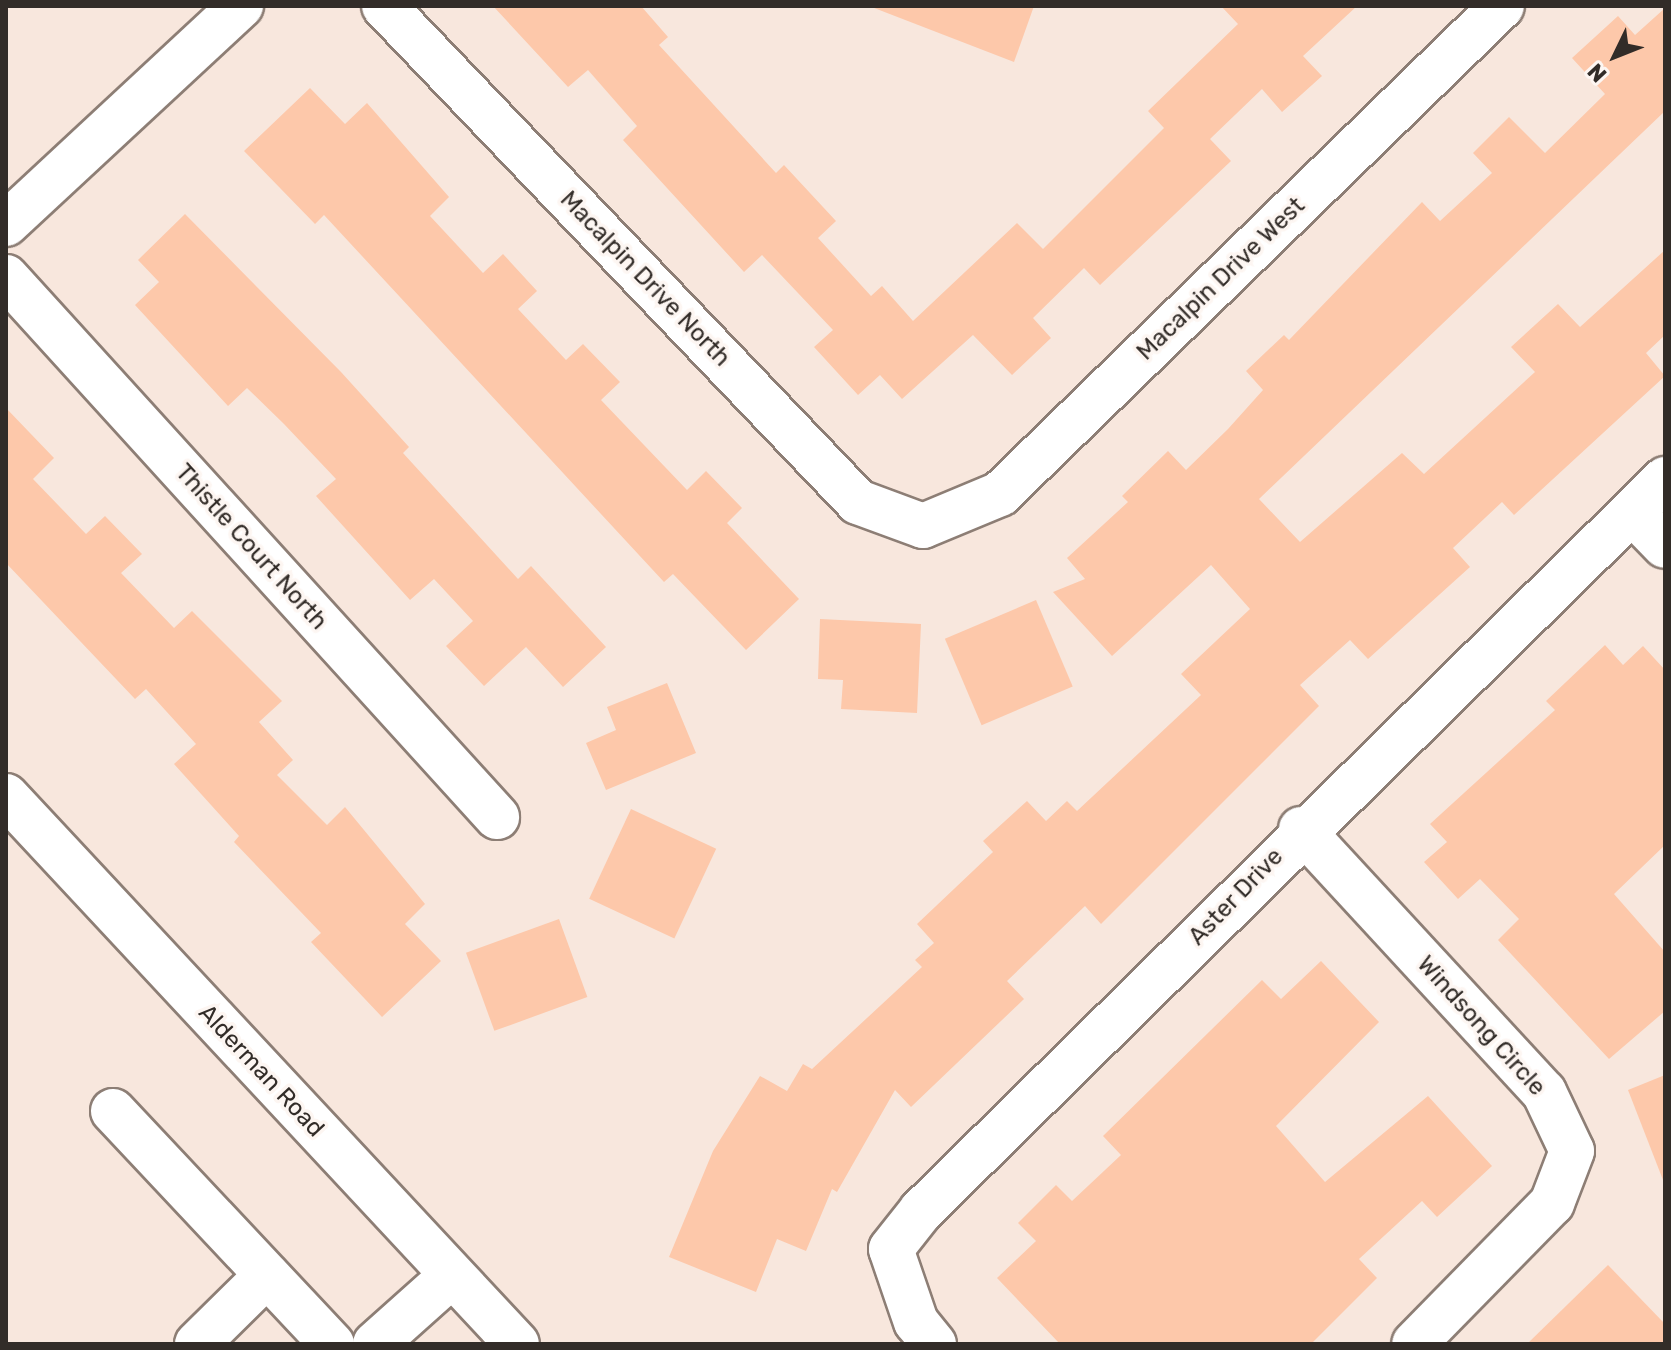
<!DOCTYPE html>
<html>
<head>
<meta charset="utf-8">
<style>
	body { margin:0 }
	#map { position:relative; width:1671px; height:1350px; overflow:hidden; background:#f8e7dd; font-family:Rubik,sans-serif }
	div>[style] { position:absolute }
	.building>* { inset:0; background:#fdc8aa; transform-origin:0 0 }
	.roads { filter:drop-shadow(2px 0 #8d7e75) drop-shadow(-2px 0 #8d7e75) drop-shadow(0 2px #8d7e75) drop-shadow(0 -2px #8d7e75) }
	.minor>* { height:44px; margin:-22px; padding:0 22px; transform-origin:22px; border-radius:22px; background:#fff }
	span { translate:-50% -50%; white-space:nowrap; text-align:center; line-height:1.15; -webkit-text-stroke:7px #fdf6f2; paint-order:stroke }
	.street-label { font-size:24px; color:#322c28 }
	.frame { position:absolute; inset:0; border:8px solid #322c28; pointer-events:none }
	.north { position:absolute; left:1575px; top:16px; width:80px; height:80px; -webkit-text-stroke:6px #fdf6f2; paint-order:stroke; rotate:227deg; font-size:22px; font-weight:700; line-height:32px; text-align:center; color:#322c28 }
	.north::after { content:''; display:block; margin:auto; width:28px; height:36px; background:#322c28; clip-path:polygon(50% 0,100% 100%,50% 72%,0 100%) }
</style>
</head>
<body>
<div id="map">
	<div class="building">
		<div style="clip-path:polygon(493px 6px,641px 6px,668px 37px,659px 45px,776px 173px,784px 165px,836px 221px,818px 238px,871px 296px,882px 286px,913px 321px,1017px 223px,1043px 249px,1164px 128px,1148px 111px,1238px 24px,1221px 6px,1357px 6px,1303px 56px,1322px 76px,1282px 112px,1262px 89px,1210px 139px,1231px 161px,1100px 285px,1084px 268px,1033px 318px,1051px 338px,1012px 375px,973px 335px,902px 399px,880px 375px,858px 395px,814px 347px,833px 330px,762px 255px,744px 272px,623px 140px,637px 126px,588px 70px,568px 87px)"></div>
		<div style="clip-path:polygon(869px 6px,1034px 6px,1014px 62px)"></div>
		<div style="clip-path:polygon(1665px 8px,1665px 111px,1259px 499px,1300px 542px,1402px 453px,1424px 474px,1535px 372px,1511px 347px,1558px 304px,1580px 327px,1665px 250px,1665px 335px,1646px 353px,1665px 376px,1514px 515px,1502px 502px,1453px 548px,1470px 567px,1368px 659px,1350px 640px,1300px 685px,1319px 706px,1101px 924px,1085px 906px,1007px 981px,1024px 999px,911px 1107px,895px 1090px,837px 1192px,832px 1189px,806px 1251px,777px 1239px,756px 1292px,669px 1257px,713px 1151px,760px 1076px,787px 1091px,803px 1064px,812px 1069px,922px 967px,915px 960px,934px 943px,917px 924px,993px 852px,983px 841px,1027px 801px,1046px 821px,1067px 801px,1077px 811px,1201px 695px,1181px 674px,1250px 609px,1211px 565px,1112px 656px,1053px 592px,1085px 579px,1067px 558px,1128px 502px,1122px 496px,1168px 451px,1186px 470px,1228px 429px,1263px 390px,1246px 371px,1284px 335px,1289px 340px,1422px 202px,1440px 221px,1492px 173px,1473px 153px,1509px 117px,1545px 153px,1605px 94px,1572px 58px,1618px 16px,1635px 35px)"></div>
		<div style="clip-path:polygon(310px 88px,345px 124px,367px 103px,449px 197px,430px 216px,483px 273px,503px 254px,537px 291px,518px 309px,566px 360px,583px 344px,620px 382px,601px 400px,687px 490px,706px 471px,742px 508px,727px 523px,799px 599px,746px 650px,673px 574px,664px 582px,324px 215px,315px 224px,244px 151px)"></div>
		<div style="clip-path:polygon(185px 214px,341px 372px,409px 447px,403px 453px,518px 579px,531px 566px,606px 647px,563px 687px,526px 647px,484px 686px,446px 646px,473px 621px,434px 579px,410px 600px,316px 496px,336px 479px,284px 424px,247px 388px,228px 406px,135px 305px,159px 282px,138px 260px)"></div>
		<div style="clip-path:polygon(6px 408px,54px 458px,33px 479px,86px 534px,105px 516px,142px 554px,121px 573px,174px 628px,192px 611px,282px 701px,259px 722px,293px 760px,277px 775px,327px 825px,345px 807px,425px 904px,405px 924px,441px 961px,382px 1017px,311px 942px,321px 933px,234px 842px,239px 836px,174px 764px,196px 744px,146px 689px,135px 699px,6px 563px)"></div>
		<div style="left:1036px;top:600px;width:94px;height:99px;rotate:67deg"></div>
		<div style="clip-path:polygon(820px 619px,921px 624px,917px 713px,841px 709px,843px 680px,818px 679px)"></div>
		<div style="clip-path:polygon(1605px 645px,1623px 665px,1643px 646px,1665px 670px,1665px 845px,1614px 894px,1665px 952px,1665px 1011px,1609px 1059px,1498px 940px,1519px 919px,1480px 879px,1458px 899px,1424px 862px,1447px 842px,1430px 824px,1555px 710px,1546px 701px)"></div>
		<div style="clip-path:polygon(667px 683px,696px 753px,606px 790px,586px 743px,616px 730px,607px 707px)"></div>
		<div style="left:631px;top:809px;width:94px;height:99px;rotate:25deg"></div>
		<div style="left:559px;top:919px;width:83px;height:99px;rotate:70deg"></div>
		<div style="clip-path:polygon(1321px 961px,1379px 1022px,1276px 1126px,1325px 1182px,1428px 1096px,1492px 1166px,1437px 1217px,1422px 1201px,1359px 1259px,1377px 1278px,1311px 1344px,1060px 1344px,997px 1278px,1036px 1241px,1018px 1223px,1056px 1185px,1072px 1201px,1121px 1155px,1103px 1136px,1262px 980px,1281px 999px)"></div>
		<div style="clip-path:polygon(1665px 1075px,1665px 1179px,1663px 1180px,1628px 1090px)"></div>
		<div style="clip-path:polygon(1608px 1265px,1665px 1324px,1665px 1344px,1527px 1344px)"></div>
	</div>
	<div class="roads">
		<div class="minor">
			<div style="left:384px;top:6px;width:686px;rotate:46.3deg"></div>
			<div style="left:858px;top:502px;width:69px;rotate:20.3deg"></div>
			<div style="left:923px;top:526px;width:83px;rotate:-22.6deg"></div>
			<div style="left:1000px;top:494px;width:700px;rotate:-44.19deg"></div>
			<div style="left:6px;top:224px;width:321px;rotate:-42.9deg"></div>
			<div style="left:6px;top:277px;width:730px;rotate:47.72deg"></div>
			<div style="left:1632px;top:512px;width:47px;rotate:45.9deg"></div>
			<div style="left:6px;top:796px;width:749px;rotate:47deg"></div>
			<div style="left:1301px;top:829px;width:358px;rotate:47.3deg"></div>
			<div style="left:1544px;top:1092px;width:65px;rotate:64.6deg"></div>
			<div style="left:1572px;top:1151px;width:56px;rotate:111deg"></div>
			<div style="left:1552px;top:1203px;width:197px;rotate:134.4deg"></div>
			<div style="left:113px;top:1111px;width:320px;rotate:46.8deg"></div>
			<div style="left:197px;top:1344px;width:98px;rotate:-44.6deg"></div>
			<div style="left:375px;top:1344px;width:102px;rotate:-41.8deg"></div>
			<div style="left:934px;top:1344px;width:28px;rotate:-129deg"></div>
			<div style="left:916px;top:1322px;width:77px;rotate:-108.9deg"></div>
			<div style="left:891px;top:1249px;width:48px;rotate:-51.7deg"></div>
			<div style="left:921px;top:1211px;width:1044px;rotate:-44.53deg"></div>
		</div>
	</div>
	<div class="street-label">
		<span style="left:645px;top:279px;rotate:46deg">Macalpin Drive North</span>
		<span style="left:1221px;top:279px;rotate:-44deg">Macalpin Drive West</span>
		<span style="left:251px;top:547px;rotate:48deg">Thistle Court North</span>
		<span style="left:1236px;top:897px;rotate:-46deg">Aster Drive</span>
		<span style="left:1481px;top:1026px;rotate:48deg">Windsong Circle</span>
		<span style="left:261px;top:1071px;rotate:47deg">Alderman Road</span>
	</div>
	<div class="frame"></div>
	<div class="north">N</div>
</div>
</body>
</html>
